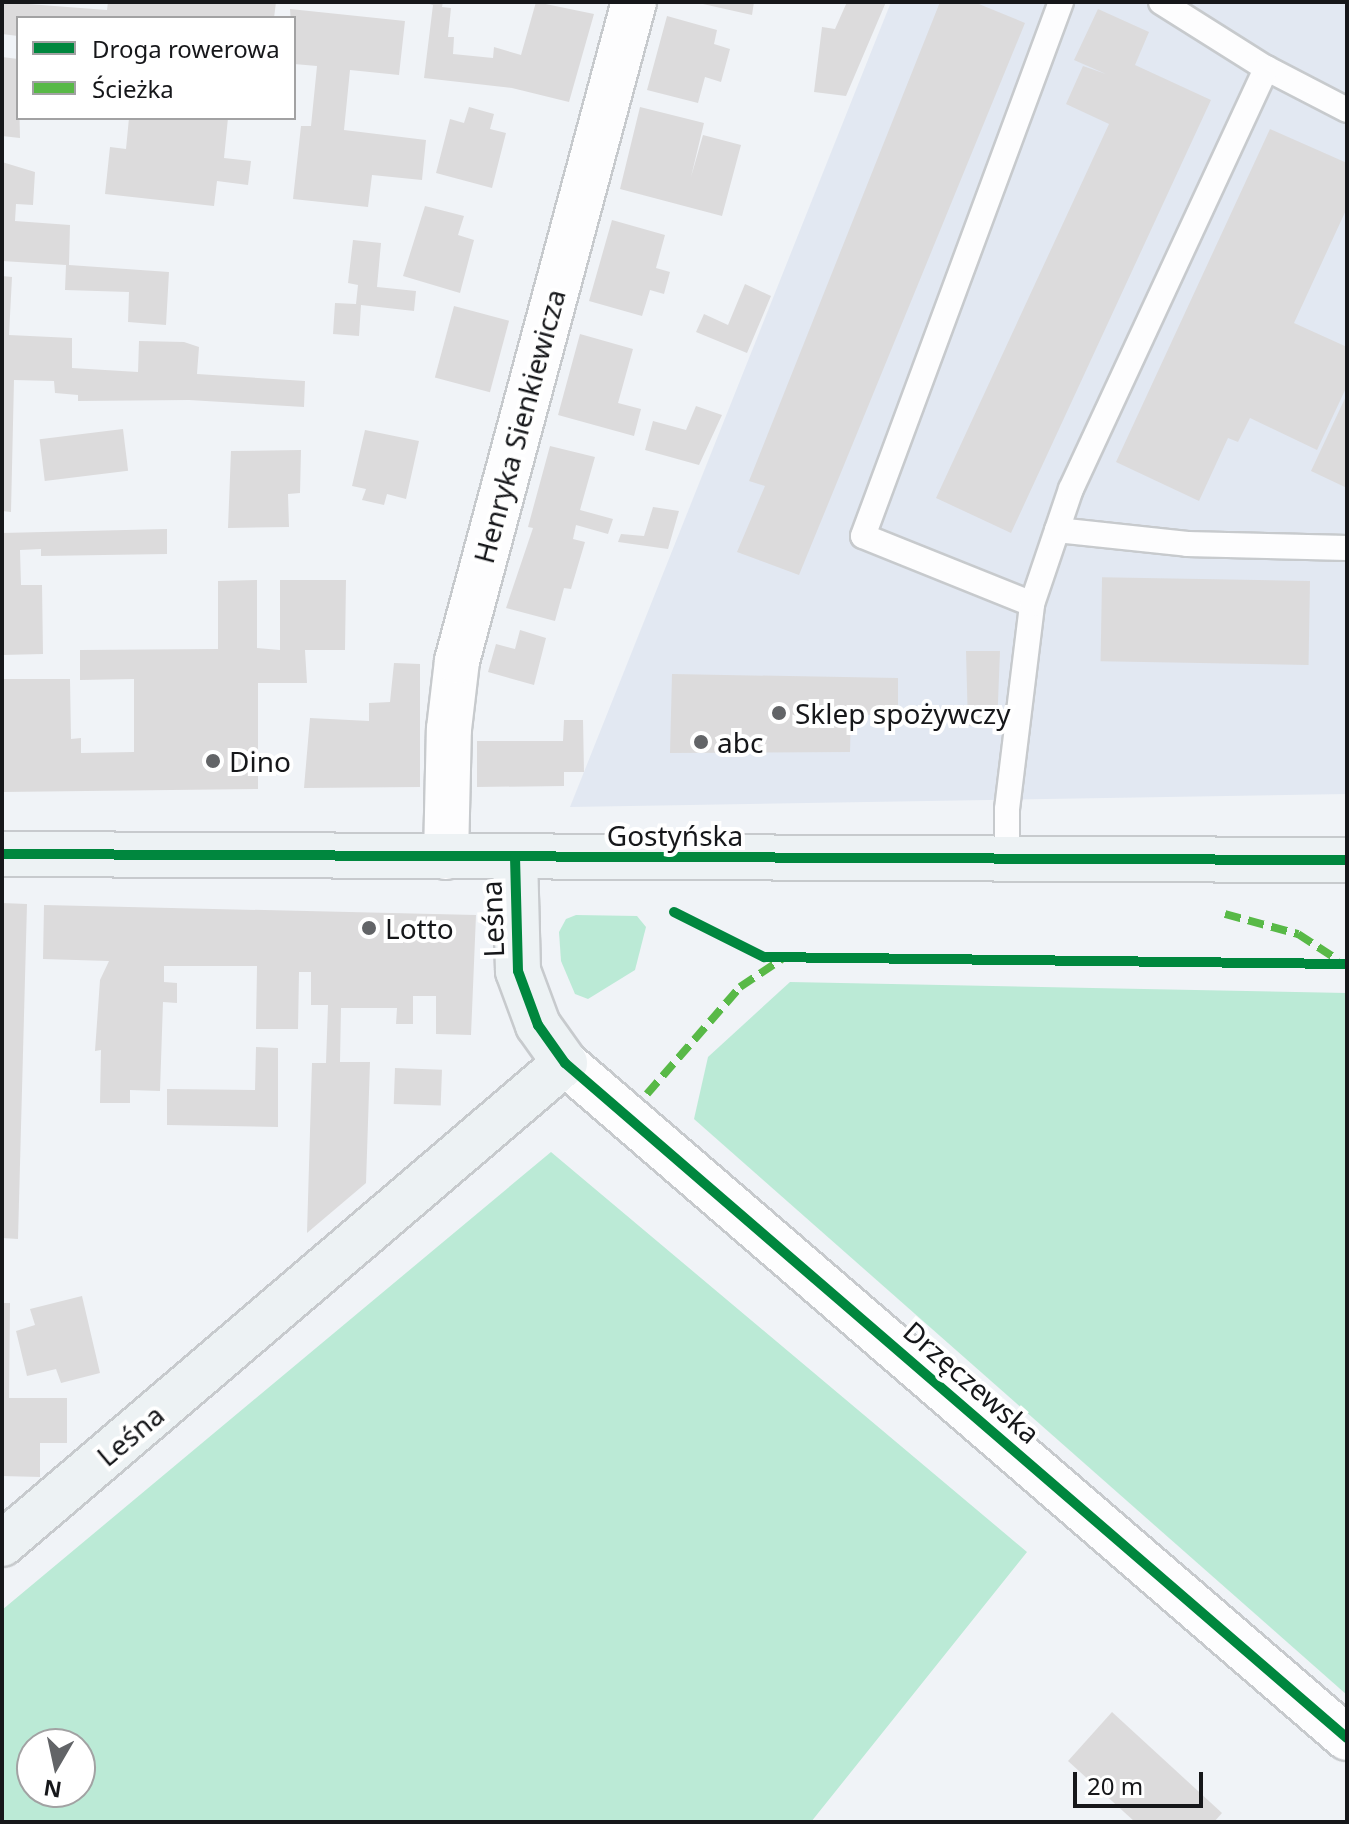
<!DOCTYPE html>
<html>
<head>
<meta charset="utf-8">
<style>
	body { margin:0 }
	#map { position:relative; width:1349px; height:1824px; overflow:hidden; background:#f0f3f7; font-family:"Noto Sans",sans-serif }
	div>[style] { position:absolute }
	.built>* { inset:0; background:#e2e8f2 }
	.green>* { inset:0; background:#bbead6 }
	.building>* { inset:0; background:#dcdbdc; transform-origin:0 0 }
	.roads { filter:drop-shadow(2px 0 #c7cacd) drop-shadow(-2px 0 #c7cacd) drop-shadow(0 2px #c7cacd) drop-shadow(0 -2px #c7cacd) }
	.lane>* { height:24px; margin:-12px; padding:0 12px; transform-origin:12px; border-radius:12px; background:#fdfdfe }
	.street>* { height:44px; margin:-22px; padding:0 22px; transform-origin:22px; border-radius:22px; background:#fdfdfe }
	.secondary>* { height:44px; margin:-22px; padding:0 22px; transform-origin:22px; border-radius:22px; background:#edf2f4 }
	.quiet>* { height:8px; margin-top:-4px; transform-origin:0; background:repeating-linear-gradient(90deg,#58b947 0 16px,transparent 0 24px) }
	.cycleway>* { height:10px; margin:-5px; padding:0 5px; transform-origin:5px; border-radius:5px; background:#00873e }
	.dots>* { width:22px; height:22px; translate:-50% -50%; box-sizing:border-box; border:4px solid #fff; border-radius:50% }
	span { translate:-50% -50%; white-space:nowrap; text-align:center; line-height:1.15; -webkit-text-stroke:8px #fff; paint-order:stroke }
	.street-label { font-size:28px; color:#16171a }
	.poi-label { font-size:28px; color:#16171a }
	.left { translate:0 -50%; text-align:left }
	.frame { position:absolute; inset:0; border:4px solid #16171a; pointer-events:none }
	.legend { position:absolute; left:16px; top:16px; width:280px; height:104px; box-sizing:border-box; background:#fff; border:2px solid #a2a2a3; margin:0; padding:10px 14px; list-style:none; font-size:24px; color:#16171a }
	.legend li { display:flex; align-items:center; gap:16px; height:40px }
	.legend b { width:40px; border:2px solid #a2a2a3 }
	.north { position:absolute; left:16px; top:1728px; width:80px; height:80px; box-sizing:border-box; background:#fff; border:2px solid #a2a2a3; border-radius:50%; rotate:189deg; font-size:22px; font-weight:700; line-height:32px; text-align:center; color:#16171a }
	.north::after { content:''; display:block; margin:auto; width:28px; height:36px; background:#626467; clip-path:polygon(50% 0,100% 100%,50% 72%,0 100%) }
	.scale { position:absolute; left:1073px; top:1772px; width:130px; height:36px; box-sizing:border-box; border:4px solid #16171a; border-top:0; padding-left:10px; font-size:24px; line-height:28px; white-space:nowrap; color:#16171a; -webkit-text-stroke:6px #fff; paint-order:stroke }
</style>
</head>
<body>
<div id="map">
	<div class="built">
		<div style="clip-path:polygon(891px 2px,1347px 2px,1347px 794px,570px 807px)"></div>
	</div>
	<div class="green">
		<div style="clip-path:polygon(576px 915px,637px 916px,646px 927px,635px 970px,588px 999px,575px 994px,561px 961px,559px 932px,566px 919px)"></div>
		<div style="clip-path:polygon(790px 982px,1347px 993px,1347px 1695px,694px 1119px,708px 1057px)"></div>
		<div style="clip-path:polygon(evenodd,551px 1152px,1027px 1552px,811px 1822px,2px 1822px,2px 1610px,551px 1152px,32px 1744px,80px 1744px,80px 1792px,32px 1792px,32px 1744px)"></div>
	</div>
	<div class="building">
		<div style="clip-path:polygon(2px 2px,107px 10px,108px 2px,276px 2px,274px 18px,18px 18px,18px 36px,2px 34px)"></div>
		<div style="clip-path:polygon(422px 2px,443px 2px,442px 7px,451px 8px,448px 37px,454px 37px,453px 54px,493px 58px,494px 47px,521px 55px,536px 2px,594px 14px,569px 102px,512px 88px,424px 78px,433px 5px)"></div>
		<div style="clip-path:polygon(694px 2px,754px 2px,752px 15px)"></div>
		<div style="clip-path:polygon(847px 2px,886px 2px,846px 96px,814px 92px,822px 27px,835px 29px)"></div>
		<div style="clip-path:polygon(940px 2px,974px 2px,1025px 23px,799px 575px,737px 552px,765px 486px,749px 481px)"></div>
		<div style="clip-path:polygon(290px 9px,405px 21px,399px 75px,350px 70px,344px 130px,426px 140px,422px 180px,372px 175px,368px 207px,293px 199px,301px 126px,311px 126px,317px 66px,294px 64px)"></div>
		<div style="clip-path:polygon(1098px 9px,1149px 32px,1135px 65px,1211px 100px,1011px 533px,936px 498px,1109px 124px,1066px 104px,1083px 66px,1106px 74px,1074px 60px)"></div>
		<div style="clip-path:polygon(667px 16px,717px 30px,714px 44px,730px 49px,721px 82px,705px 77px,698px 103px,647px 90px)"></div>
		<div style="clip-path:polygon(2px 57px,18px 59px,20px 138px,2px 136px)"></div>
		<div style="clip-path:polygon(469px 107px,494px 114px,490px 129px,506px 133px,492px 188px,436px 173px,450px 119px,464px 123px)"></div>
		<div style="clip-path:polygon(640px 107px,704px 123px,691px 177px,703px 135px,741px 145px,722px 216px,620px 189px)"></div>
		<div style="clip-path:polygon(129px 118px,228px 118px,224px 158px,251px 161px,248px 185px,217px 181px,214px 206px,105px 194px,110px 147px,126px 149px)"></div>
		<div style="clip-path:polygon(1270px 129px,1347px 163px,1347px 208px,1294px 323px,1347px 347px,1347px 386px,1317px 450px,1250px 418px,1238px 442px,1228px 438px,1199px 501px,1116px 462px)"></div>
		<div style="clip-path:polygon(2px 162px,35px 172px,33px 205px,16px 204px,15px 221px,70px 225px,69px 265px,169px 272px,166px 325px,128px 322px,129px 292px,65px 290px,66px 265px,2px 261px)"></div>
		<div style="clip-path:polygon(425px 206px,464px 216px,458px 235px,474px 240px,460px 293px,403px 276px)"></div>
		<div style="clip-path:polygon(612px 220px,665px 235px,656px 268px,670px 272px,664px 294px,650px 290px,642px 316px,589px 301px)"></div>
		<div style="clip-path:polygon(353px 240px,381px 243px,377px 287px,416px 291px,414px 311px,361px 305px,359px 336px,333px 334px,335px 303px,356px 304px,358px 285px,348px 283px)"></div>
		<div style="clip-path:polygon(2px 276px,12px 277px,9px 335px,72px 338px,72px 368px,138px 372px,139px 341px,184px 342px,199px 347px,197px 374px,305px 381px,304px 407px,189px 400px,78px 401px,78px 395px,55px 393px,54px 381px,14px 380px,11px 512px,2px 511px)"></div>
		<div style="clip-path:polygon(745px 284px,771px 296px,747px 353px,696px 332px,704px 314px,728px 325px)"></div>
		<div style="left:454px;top:306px;width:57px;height:74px;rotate:15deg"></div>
		<div style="clip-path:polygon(580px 334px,633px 349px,618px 403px,641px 409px,634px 436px,558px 415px)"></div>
		<div style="clip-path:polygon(1347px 394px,1347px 488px,1311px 471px)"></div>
		<div style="clip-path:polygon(696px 406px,722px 415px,699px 465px,645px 450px,653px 421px,686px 430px)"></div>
		<div style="left:123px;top:429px;width:42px;height:84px;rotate:83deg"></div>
		<div style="clip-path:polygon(365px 430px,419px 441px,406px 499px,387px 494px,384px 505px,362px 500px,366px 489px,352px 486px)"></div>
		<div style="clip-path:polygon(550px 446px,595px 457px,580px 510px,613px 519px,608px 534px,576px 525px,573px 539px,585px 542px,571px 589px,564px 588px,555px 621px,506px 608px,533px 528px,528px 527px)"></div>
		<div style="clip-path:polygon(301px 450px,300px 493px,288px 494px,289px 527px,228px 528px,231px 451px)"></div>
		<div style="clip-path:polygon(653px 507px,679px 511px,668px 549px,618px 542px,621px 534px,644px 536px)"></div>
		<div style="clip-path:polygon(167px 529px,167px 554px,41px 556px,41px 549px,20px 550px,21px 585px,42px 585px,43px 654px,2px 655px,2px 533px)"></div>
		<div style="clip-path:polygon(257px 580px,257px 648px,280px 650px,280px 580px,346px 580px,345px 650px,305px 650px,307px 683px,258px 683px,258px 789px,2px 792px,2px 679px,70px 679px,71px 739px,81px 738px,81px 753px,134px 752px,134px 679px,80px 680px,80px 650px,218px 649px,218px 581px)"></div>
		<div style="left:1310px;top:581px;width:84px;height:208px;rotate:91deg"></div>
		<div style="clip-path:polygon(520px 630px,546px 638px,534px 685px,488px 672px,496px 644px,515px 649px)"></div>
		<div style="clip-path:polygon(966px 651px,1000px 651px,997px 727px,968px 726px)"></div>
		<div style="clip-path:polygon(394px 663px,420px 664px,420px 787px,304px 788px,310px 718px,369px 721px,369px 703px,390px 702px)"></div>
		<div style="clip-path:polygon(672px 674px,898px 678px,898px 716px,851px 714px,850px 752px,670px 753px)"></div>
		<div style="clip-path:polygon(564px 720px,583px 720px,584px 772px,564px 772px,564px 786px,477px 787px,477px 741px,563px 741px)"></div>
		<div style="clip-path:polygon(2px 903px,27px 904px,18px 1239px,2px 1238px)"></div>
		<div style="clip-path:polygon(44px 905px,476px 915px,471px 1035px,436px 1034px,436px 996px,413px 996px,413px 1024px,396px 1024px,397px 1008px,341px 1008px,340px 1062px,370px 1062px,366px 1183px,307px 1233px,312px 1063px,326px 1063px,328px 1005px,311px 1005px,311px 972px,299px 972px,298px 1029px,256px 1029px,257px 966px,164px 966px,164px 982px,177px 983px,177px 1003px,163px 1002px,160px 1091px,130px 1090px,130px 1103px,100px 1103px,101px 1050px,95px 1051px,100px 980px,109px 961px,43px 959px)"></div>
		<div style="clip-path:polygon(256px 1047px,278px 1048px,278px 1127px,167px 1125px,167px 1089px,255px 1090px)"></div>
		<div style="left:395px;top:1068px;width:47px;height:36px;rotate:2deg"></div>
		<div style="clip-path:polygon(82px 1296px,100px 1373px,61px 1383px,56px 1369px,27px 1376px,16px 1331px,35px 1325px,30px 1309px)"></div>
		<div style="clip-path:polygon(2px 1303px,10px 1303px,9px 1398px,67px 1398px,67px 1443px,40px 1443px,40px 1477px,2px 1476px)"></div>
		<div style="clip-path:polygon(1112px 1712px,1222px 1813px,1214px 1822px,1135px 1822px,1068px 1761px)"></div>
	</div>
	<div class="roads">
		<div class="lane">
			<div style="left:1161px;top:2px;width:124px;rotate:32.2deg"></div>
			<div style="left:1266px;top:68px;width:91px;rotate:27.4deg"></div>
			<div style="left:1057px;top:530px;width:131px;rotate:6.1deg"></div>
			<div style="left:1187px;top:544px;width:160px;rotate:1.4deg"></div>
			<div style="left:1032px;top:604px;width:182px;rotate:-158.1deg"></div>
			<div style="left:863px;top:536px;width:570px;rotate:-69.66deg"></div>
			<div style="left:1007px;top:859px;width:50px;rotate:-90deg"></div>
			<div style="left:1007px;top:809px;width:207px;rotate:-83deg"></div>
			<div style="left:1032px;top:604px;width:121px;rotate:-71.3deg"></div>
			<div style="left:1071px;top:489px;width:464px;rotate:-65.1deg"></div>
		</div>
		<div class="street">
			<div style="left:446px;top:857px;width:128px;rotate:-88.7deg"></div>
			<div style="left:449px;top:729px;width:68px;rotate:-83.3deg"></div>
			<div style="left:457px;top:661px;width:682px;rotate:-74.97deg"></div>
			<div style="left:565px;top:1063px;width:1033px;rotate:40.8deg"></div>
		</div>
		<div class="secondary">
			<div style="left:2px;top:854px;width:1345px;rotate:0.26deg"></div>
			<div style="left:2px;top:1544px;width:740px;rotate:-40.51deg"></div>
			<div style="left:565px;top:1063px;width:47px;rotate:-125.4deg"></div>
			<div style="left:538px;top:1025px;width:58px;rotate:-110.3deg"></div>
			<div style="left:518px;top:971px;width:114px;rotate:-91.5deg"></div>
		</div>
	</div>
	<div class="quiet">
		<div style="left:1225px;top:914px;width:76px;rotate:15.3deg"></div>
		<div style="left:1298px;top:934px;width:48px;rotate:33deg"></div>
		<div style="left:647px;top:1094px;width:142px;rotate:-49deg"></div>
		<div style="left:740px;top:987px;width:50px;rotate:-33.7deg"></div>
	</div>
	<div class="cycleway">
		<div style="left:2px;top:854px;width:1345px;rotate:0.26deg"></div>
		<div style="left:515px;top:857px;width:114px;rotate:88.5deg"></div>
		<div style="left:518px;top:971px;width:58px;rotate:69.7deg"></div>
		<div style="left:538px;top:1025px;width:47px;rotate:54.6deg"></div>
		<div style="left:565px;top:1063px;width:1033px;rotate:40.8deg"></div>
		<div style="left:674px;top:912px;width:101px;rotate:26.6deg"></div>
		<div style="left:764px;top:957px;width:583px;rotate:0.69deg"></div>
	</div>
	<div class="dots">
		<div style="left:779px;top:713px;background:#626467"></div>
		<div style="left:701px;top:742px;background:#626467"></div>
		<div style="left:213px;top:761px;background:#626467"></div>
		<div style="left:369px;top:928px;background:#626467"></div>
	</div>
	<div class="street-label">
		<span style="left:519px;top:426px;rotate:-75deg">Henryka Sienkiewicza</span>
		<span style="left:675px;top:835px">Gostyńska</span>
		<span style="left:492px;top:919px;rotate:-92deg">Leśna</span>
		<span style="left:972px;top:1382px;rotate:41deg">Drzęczewska</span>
		<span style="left:130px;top:1435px;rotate:-40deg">Leśna</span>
	</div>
	<div class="poi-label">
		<span class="left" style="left:795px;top:713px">Sklep spożywczy</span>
		<span class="left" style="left:717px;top:742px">abc</span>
		<span class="left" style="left:229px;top:761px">Dino</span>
		<span class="left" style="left:385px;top:928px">Lotto</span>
	</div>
	<div class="frame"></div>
	<ul class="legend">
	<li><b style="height:10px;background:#00873e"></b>Droga rowerowa</li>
	<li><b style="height:10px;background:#58b947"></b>Ścieżka</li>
	</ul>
	<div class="north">N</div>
	<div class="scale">20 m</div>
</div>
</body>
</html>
